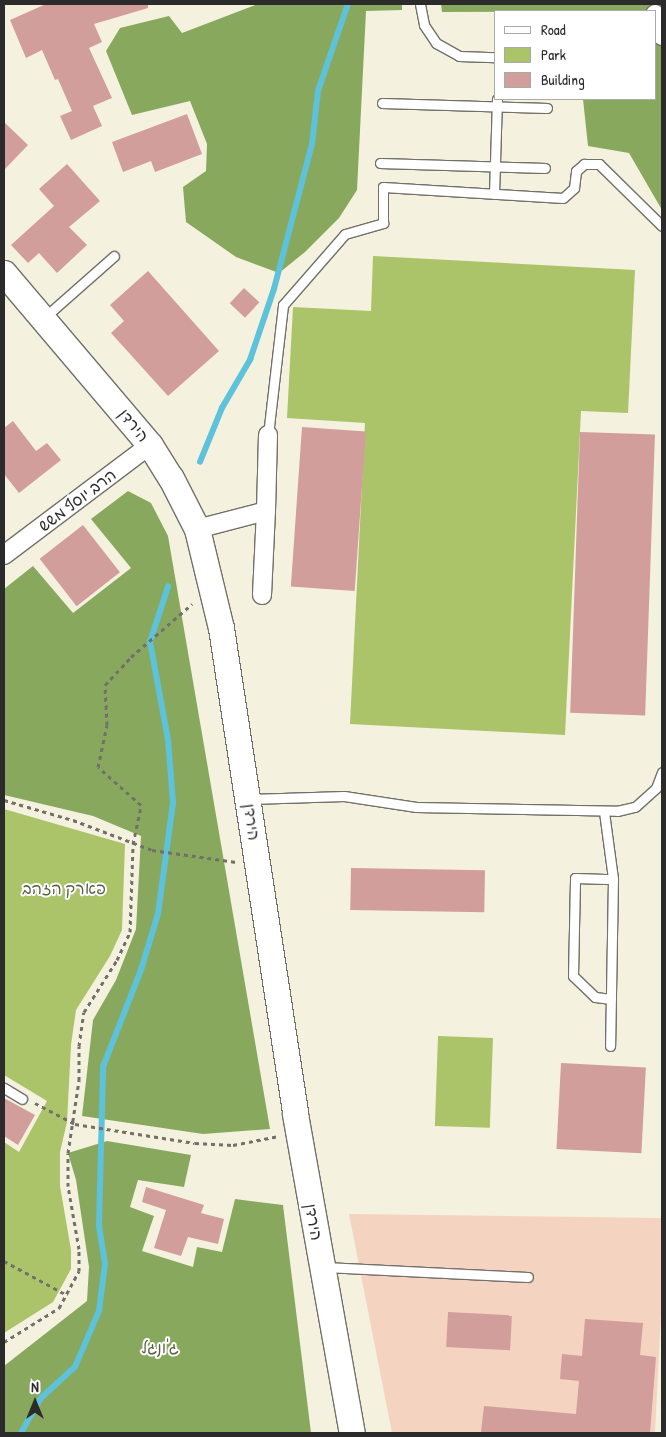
<!DOCTYPE html>
<html>
<head>
<meta charset="utf-8">
<style>
	body { margin:0 }
	#map { position:relative; width:666px; height:1437px; overflow:hidden; background:#f5f1df; font-family:"Patrick Hand","Playpen Sans Hebrew",sans-serif }
	div>[style] { position:absolute }
	.built>* { inset:0; background:#f5d3c1 }
	.green>* { inset:0; background:#abc369; transform-origin:0 0 }
	.forest>* { inset:0; background:#88a95d }
	.stream>* { height:5.5px; margin:-2.75px; padding:0 2.75px; transform-origin:2.75px; border-radius:2.75px; background:#5dc2da }
	.building>* { inset:0; background:#d29e9b; transform-origin:0 0 }
	.path>* { height:3px; margin-top:-1.5px; transform-origin:0; background:repeating-linear-gradient(90deg,#72706a 0 4px,transparent 0 8px) }
	.roads { filter:drop-shadow(1px 0 #72706a) drop-shadow(-1px 0 #72706a) drop-shadow(0 1px #72706a) drop-shadow(0 -1px #72706a) }
	.lane>* { height:9px; margin:-4.5px; padding:0 4.5px; transform-origin:4.5px; border-radius:4.5px; background:#fff }
	.street>* { height:18px; margin:-9px; padding:0 9px; transform-origin:9px; border-radius:9px; background:#fff }
	.secondary>* { height:25px; margin:-12.5px; padding:0 12.5px; transform-origin:12.5px; border-radius:12.5px; background:#fff }
	span { translate:-50% -50%; white-space:nowrap; text-align:center; line-height:1.15; -webkit-text-stroke:4px #fff; paint-order:stroke }
	.street-label { font-size:16px; color:#2b2b2b }
	.park-label { font-size:16px; color:#586041 }
	.frame { position:absolute; inset:0; border:5px solid #2b2b2b; pointer-events:none }
	.legend { position:absolute; left:494px; top:10px; width:162px; height:90px; box-sizing:border-box; background:#fff; border:1px solid #aaa; margin:0; padding:6px 9px; list-style:none; font-size:15px; color:#2b2b2b }
	.legend li { display:flex; align-items:center; gap:10px; height:25px }
	.legend b { width:25px; border:1px solid #aaa }
	.north { position:absolute; left:10px; top:1377px; width:50px; height:50px; -webkit-text-stroke:4px #fff; paint-order:stroke; rotate:0deg; font-size:14px; font-weight:700; line-height:20px; text-align:center; color:#2b2b2b }
	.north::after { content:''; display:block; margin:auto; width:18px; height:22px; background:#2b2b2b; clip-path:polygon(50% 0,100% 100%,50% 72%,0 100%) }
</style>
</head>
<body>
<div id="map">
	<div class="built">
		<div style="clip-path:polygon(349px 1214px,662px 1218px,662px 1293px,655px 1433px,392px 1433px)"></div>
	</div>
	<div class="green">
		<div style="clip-path:polygon(373px 256px,635px 270px,628px 413px,581px 411px,565px 735px,350px 724px,365px 423px,287px 418px,293px 307px,371px 311px)"></div>
		<div style="clip-path:polygon(4px 809px,125px 844px,122px 930px,110px 956px,76px 1010px,71px 1045px,67px 1122px,60px 1152px,60px 1186px,71px 1250px,71px 1269px,53px 1302px,4px 1333px,4px 1142px,19px 1152px,47px 1101px,4px 1075px)"></div>
		<div style="left:438px;top:1036px;width:55px;height:90px;rotate:2deg"></div>
	</div>
	<div class="forest">
		<div style="clip-path:polygon(258px 4px,402px 4px,402px 10px,366px 11px,357px 190px,339px 218px,305px 252px,279px 273px,236px 257px,186px 222px,183px 187px,206px 171px,207px 144px,190px 101px,132px 115px,106px 51px,120px 28px,169px 16px,182px 33px)"></div>
		<div style="clip-path:polygon(441px 4px,662px 4px,662px 210px,629px 153px,588px 146px,583px 99px,655px 99px,655px 11px,442px 12px)"></div>
		<div style="clip-path:polygon(128px 491px,151px 503px,168px 536px,270px 1129px,203px 1134px,82px 1116px,93px 1020px,116px 980px,136px 929px,141px 836px,93px 816px,4px 795px,4px 589px,33px 566px,73px 613px,131px 568px,91px 519px)"></div>
		<div style="clip-path:polygon(107px 1141px,191px 1155px,184px 1187px,138px 1180px,130px 1207px,154px 1216px,142px 1251px,193px 1267px,197px 1247px,222px 1252px,235px 1199px,283px 1205px,311px 1433px,4px 1433px,4px 1366px,87px 1301px,89px 1267px,76px 1180px,68px 1153px)"></div>
	</div>
	<div class="stream">
		<div style="left:200px;top:462px;width:58px;rotate:-67.8deg"></div>
		<div style="left:222px;top:408px;width:56px;rotate:-59.7deg"></div>
		<div style="left:250px;top:360px;width:75px;rotate:-71.3deg"></div>
		<div style="left:274px;top:289px;width:150px;rotate:-75.3deg"></div>
		<div style="left:312px;top:144px;width:53px;rotate:-83.5deg"></div>
		<div style="left:318px;top:91px;width:92px;rotate:-71deg"></div>
		<div style="left:21px;top:1433px;width:40px;rotate:-60.3deg"></div>
		<div style="left:41px;top:1398px;width:46px;rotate:-42.4deg"></div>
		<div style="left:75px;top:1367px;width:61px;rotate:-66.8deg"></div>
		<div style="left:99px;top:1311px;width:47px;rotate:-82.7deg"></div>
		<div style="left:105px;top:1264px;width:39px;rotate:-99deg"></div>
		<div style="left:99px;top:1225px;width:158px;rotate:-88.5deg"></div>
		<div style="left:103px;top:1067px;width:104px;rotate:-68.6deg"></div>
		<div style="left:141px;top:970px;width:59px;rotate:-73.1deg"></div>
		<div style="left:158px;top:914px;width:112px;rotate:-82.3deg"></div>
		<div style="left:173px;top:803px;width:63px;rotate:-94.5deg"></div>
		<div style="left:168px;top:740px;width:100px;rotate:-100.4deg"></div>
		<div style="left:150px;top:642px;width:58px;rotate:-71.9deg"></div>
	</div>
	<div class="building">
		<div style="clip-path:polygon(46px 4px,148px 4px,148px 8px,94px 24px,102px 42px,89px 48px,112px 98px,93px 106px,102px 126px,71px 140px,60px 116px,72px 111px,58px 79px,55px 80px,42px 50px,26px 58px,10px 20px)"></div>
		<div style="clip-path:polygon(187px 114px,202px 154px,155px 172px,151px 161px,123px 172px,112px 142px)"></div>
		<div style="clip-path:polygon(4px 122px,28px 145px,4px 170px)"></div>
		<div style="clip-path:polygon(67px 164px,100px 201px,69px 227px,87px 245px,57px 273px,39px 253px,28px 263px,11px 245px,54px 206px,39px 189px)"></div>
		<div style="clip-path:polygon(148px 271px,219px 351px,168px 396px,111px 333px,124px 321px,110px 305px)"></div>
		<div style="left:244px;top:288px;width:21px;height:21px;rotate:43deg"></div>
		<div style="clip-path:polygon(13px 421px,36px 451px,47px 443px,61px 460px,19px 493px,4px 474px,4px 428px)"></div>
		<div style="left:302px;top:427px;width:64px;height:160px;rotate:4deg"></div>
		<div style="left:580px;top:432px;width:75px;height:281px;rotate:2deg"></div>
		<div style="left:83px;top:525px;width:60px;height:55px;rotate:52deg"></div>
		<div style="left:351px;top:868px;width:134px;height:42px;rotate:1deg"></div>
		<div style="left:561px;top:1063px;width:85px;height:86px;rotate:3deg"></div>
		<div style="clip-path:polygon(4px 1098px,35px 1115px,18px 1145px,4px 1136px)"></div>
		<div style="clip-path:polygon(146px 1187px,204px 1205px,201px 1213px,224px 1219px,218px 1244px,188px 1237px,181px 1256px,154px 1248px,166px 1210px,142px 1202px)"></div>
		<div style="left:448px;top:1312px;width:64px;height:35px;rotate:3deg"></div>
		<div style="clip-path:polygon(585px 1319px,643px 1323px,640px 1355px,656px 1357px,650px 1433px,481px 1432px,484px 1406px,576px 1414px,579px 1381px,560px 1379px,562px 1354px,582px 1356px)"></div>
	</div>
	<div class="path">
		<div style="left:4px;top:800px;width:72px;rotate:16.2deg"></div>
		<div style="left:73px;top:820px;width:85px;rotate:20.8deg"></div>
		<div style="left:152px;top:850px;width:85px;rotate:8.1deg"></div>
		<div style="left:35px;top:1103px;width:45px;rotate:27.7deg"></div>
		<div style="left:75px;top:1124px;width:121px;rotate:9deg"></div>
		<div style="left:195px;top:1143px;width:38px;rotate:3deg"></div>
		<div style="left:233px;top:1145px;width:47px;rotate:-11.1deg"></div>
		<div style="left:4px;top:1261px;width:72px;rotate:28.4deg"></div>
		<div style="left:4px;top:1342px;width:65px;rotate:-31.7deg"></div>
		<div style="left:59px;top:1308px;width:42px;rotate:-61.6deg"></div>
		<div style="left:79px;top:1271px;width:22px;rotate:-90deg"></div>
		<div style="left:79px;top:1249px;width:64px;rotate:-99.9deg"></div>
		<div style="left:68px;top:1186px;width:33px;rotate:-90deg"></div>
		<div style="left:68px;top:1153px;width:74px;rotate:-81.4deg"></div>
		<div style="left:79px;top:1080px;width:34px;rotate:-90deg"></div>
		<div style="left:79px;top:1046px;width:34px;rotate:-82deg"></div>
		<div style="left:84px;top:1012px;width:62px;rotate:-57.6deg"></div>
		<div style="left:117px;top:960px;width:31px;rotate:-65deg"></div>
		<div style="left:130px;top:932px;width:88px;rotate:-88deg"></div>
		<div style="left:133px;top:844px;width:40px;rotate:-78deg"></div>
		<div style="left:141px;top:805px;width:57px;rotate:-138.5deg"></div>
		<div style="left:98px;top:767px;width:43px;rotate:-77.9deg"></div>
		<div style="left:107px;top:725px;width:40px;rotate:-92.9deg"></div>
		<div style="left:105px;top:685px;width:38px;rotate:-47deg"></div>
		<div style="left:131px;top:657px;width:81px;rotate:-41deg"></div>
	</div>
	<div class="roads">
		<div class="lane">
			<div style="left:420px;top:4px;width:21px;rotate:79deg"></div>
			<div style="left:424px;top:25px;width:22px;rotate:56deg"></div>
			<div style="left:436px;top:43px;width:26px;rotate:29deg"></div>
			<div style="left:459px;top:56px;width:36px;rotate:2deg"></div>
			<div style="left:382px;top:103px;width:165px;rotate:1.7deg"></div>
			<div style="left:380px;top:163px;width:165px;rotate:1.7deg"></div>
			<div style="left:494px;top:194px;width:95px;rotate:-88.2deg"></div>
			<div style="left:45px;top:317px;width:92px;rotate:-41.5deg"></div>
			<div style="left:268px;top:435px;width:131px;rotate:-83.4deg"></div>
			<div style="left:283px;top:305px;width:94px;rotate:-48.9deg"></div>
			<div style="left:345px;top:234px;width:40px;rotate:-16deg"></div>
			<div style="left:383px;top:223px;width:36px;rotate:-90deg"></div>
			<div style="left:383px;top:187px;width:180px;rotate:3.5deg"></div>
			<div style="left:563px;top:198px;width:15px;rotate:-42deg"></div>
			<div style="left:574px;top:188px;width:17px;rotate:-83deg"></div>
			<div style="left:576px;top:171px;width:11px;rotate:-41deg"></div>
			<div style="left:584px;top:164px;width:15px"></div>
			<div style="left:599px;top:164px;width:88px;rotate:44.5deg"></div>
			<div style="left:250px;top:799px;width:94px;rotate:-1.8deg"></div>
			<div style="left:344px;top:796px;width:73px;rotate:8.7deg"></div>
			<div style="left:416px;top:807px;width:201px;rotate:1.1deg"></div>
			<div style="left:617px;top:811px;width:18px;rotate:-13deg"></div>
			<div style="left:635px;top:807px;width:28px;rotate:-42deg"></div>
			<div style="left:656px;top:788px;width:17px;rotate:-69deg"></div>
			<div style="left:604px;top:812px;width:68px;rotate:82.3deg"></div>
			<div style="left:613px;top:879px;width:167px;rotate:91deg"></div>
			<div style="left:611px;top:999px;width:16px;rotate:-173deg"></div>
			<div style="left:595px;top:997px;width:30px;rotate:-136deg"></div>
			<div style="left:573px;top:976px;width:98px;rotate:-88.8deg"></div>
			<div style="left:575px;top:878px;width:38px;rotate:2deg"></div>
			<div style="left:4px;top:1088px;width:21px;rotate:31deg"></div>
			<div style="left:324px;top:1267px;width:204px;rotate:2.8deg"></div>
		</div>
		<div class="street">
			<div style="left:655px;top:14px;width:23px;rotate:72deg"></div>
			<div style="left:197px;top:529px;width:71px;rotate:-14.6deg"></div>
			<div style="left:266px;top:511px;width:76px;rotate:-88.5deg"></div>
			<div style="left:4px;top:555px;width:183px;rotate:-37deg"></div>
			<div style="left:262px;top:595px;width:84px;rotate:-87.3deg"></div>
		</div>
		<div class="secondary">
			<div style="left:4px;top:273px;width:226px;rotate:49.7deg"></div>
			<div style="left:150px;top:445px;width:39px;rotate:58deg"></div>
			<div style="left:171px;top:478px;width:57px;rotate:63deg"></div>
			<div style="left:197px;top:529px;width:102px;rotate:76.4deg"></div>
			<div style="left:221px;top:628px;width:492px;rotate:81.3deg"></div>
			<div style="left:295px;top:1114px;width:324px;rotate:79.9deg"></div>
		</div>
	</div>
	<div class="street-label">
		<span style="left:134px;top:425px;rotate:51deg">הירדן</span>
		<span style="left:77px;top:500px;rotate:-37deg">הרב יוסף משש</span>
		<span style="left:252px;top:822px;rotate:82deg">הירדן</span>
		<span style="left:314px;top:1222px;rotate:80deg">הירדן</span>
	</div>
	<div class="park-label">
		<span style="left:64px;top:888px">פארק הזהב</span>
		<span style="left:160px;top:1347px">ג'ונגל</span>
	</div>
	<div class="frame"></div>
	<ul class="legend">
	<li><b style="height:6px;background:#fff"></b>Road</li>
	<li><b style="height:14px;background:#abc369"></b>Park</li>
	<li><b style="height:14px;background:#d29e9b"></b>Building</li>
	</ul>
	<div class="north">N</div>
</div>
</body>
</html>
